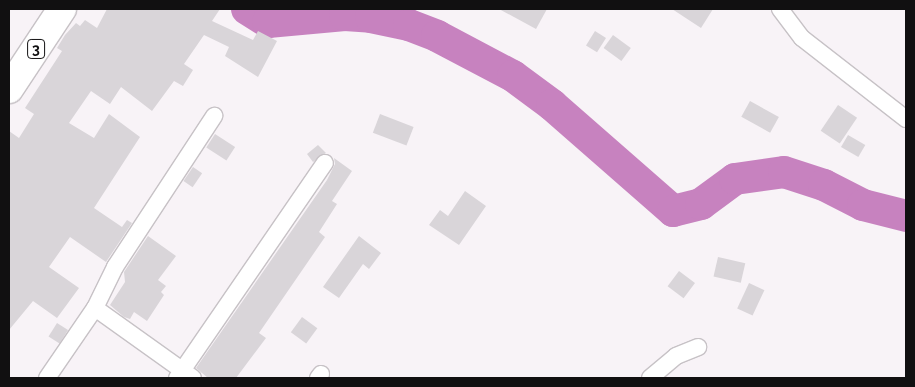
<!DOCTYPE html>
<html>
<head>
<meta charset="utf-8">
<style>
	body { margin:0 }
	#map { position:relative; width:915px; height:387px; overflow:hidden; background:#f8f3f7; font-family:Raleway,sans-serif }
	div>[style] { position:absolute }
	.river>* { height:32px; margin:-16px; padding:0 16px; transform-origin:16px; border-radius:16px; background:#c782bf }
	.building>* { inset:0; background:#d9d5d9; transform-origin:0 0 }
	.roads { filter:drop-shadow(1px 0 #c7c2c6) drop-shadow(-1px 0 #c7c2c6) drop-shadow(0 1px #c7c2c6) drop-shadow(0 -1px #c7c2c6) }
	.street>* { height:16px; margin:-8px; padding:0 8px; transform-origin:8px; border-radius:8px; background:#fff }
	.highway>* { height:28px; margin:-14px; padding:0 14px; transform-origin:14px; border-radius:14px; background:#fff }
	span { translate:-50% -50%; white-space:nowrap; text-align:center; line-height:1.15; -webkit-text-stroke:4px #fff; paint-order:stroke }
	.shield-label span { padding:1px 4px; background:#fff; border:1px solid; border-radius:4px; -webkit-text-stroke-width:0 }
	.shield-label { font-size:14px; color:#111011; font-weight:700 }
	.frame { position:absolute; inset:0; border:10px solid #111011; pointer-events:none }
</style>
</head>
<body>
<div id="map">
	<div class="river">
		<div style="left:247px;top:9px;width:25px;rotate:32deg"></div>
		<div style="left:268px;top:22px;width:77px;rotate:-5.2deg"></div>
		<div style="left:345px;top:15px;width:26px;rotate:4deg"></div>
		<div style="left:371px;top:17px;width:39px;rotate:12deg"></div>
		<div style="left:409px;top:25px;width:30px;rotate:21deg"></div>
		<div style="left:437px;top:36px;width:86px;rotate:27.8deg"></div>
		<div style="left:513px;top:76px;width:49px;rotate:36.6deg"></div>
		<div style="left:552px;top:105px;width:161px;rotate:41.2deg"></div>
		<div style="left:673px;top:211px;width:29px;rotate:-14deg"></div>
		<div style="left:701px;top:204px;width:42px;rotate:-36.3deg"></div>
		<div style="left:735px;top:179px;width:49px;rotate:-8.1deg"></div>
		<div style="left:784px;top:172px;width:42px;rotate:18deg"></div>
		<div style="left:824px;top:185px;width:44px;rotate:27.1deg"></div>
		<div style="left:863px;top:205px;width:44px;rotate:14.3deg"></div>
	</div>
	<div class="building">
		<div style="clip-path:polygon(107px 9px,220px 9px,212px 21px,253px 40px,258px 31px,277px 41px,258px 77px,225px 56px,229px 47px,204px 35px,184px 64px,193px 70px,183px 86px,174px 81px,152px 111px,121px 87px,110px 104px,91px 91px,69px 123px,94px 138px,109px 114px,140px 137px,94px 208px,122px 227px,127px 220px,132px 223px,106px 262px,70px 237px,49px 267px,79px 288px,57px 318px,33px 301px,9px 330px,9px 131px,19px 138px,34px 114px,25px 108px,62px 51px,57px 48px,65px 35px,76px 23px,80px 26px,85px 20px,97px 28px)"></div>
		<div style="clip-path:polygon(499px 9px,547px 9px,536px 29px)"></div>
		<div style="clip-path:polygon(672px 9px,713px 9px,701px 28px)"></div>
		<div style="left:595px;top:31px;width:13px;height:17px;rotate:32deg"></div>
		<div style="left:613px;top:35px;width:22px;height:16px;rotate:36deg"></div>
		<div style="left:750px;top:101px;width:33px;height:18px;rotate:29deg"></div>
		<div style="left:838px;top:105px;width:23px;height:31px;rotate:34deg"></div>
		<div style="left:380px;top:114px;width:36px;height:20px;rotate:21deg"></div>
		<div style="left:215px;top:134px;width:24px;height:16px;rotate:33deg"></div>
		<div style="left:848px;top:135px;width:20px;height:14px;rotate:30deg"></div>
		<div style="clip-path:polygon(318px 145px,326px 153px,313px 162px,307px 154px)"></div>
		<div style="clip-path:polygon(334px 158px,352px 171px,332px 201px,337px 204px,319px 232px,325px 237px,259px 333px,266px 338px,236px 378px,208px 378px,196px 368px,327px 180px,335px 164px)"></div>
		<div style="left:193px;top:167px;width:11px;height:17px;rotate:34deg"></div>
		<div style="clip-path:polygon(465px 191px,486px 206px,459px 245px,429px 225px,440px 210px,448px 216px)"></div>
		<div style="clip-path:polygon(148px 236px,176px 256px,158px 280px,166px 286px,161px 292px,164px 295px,147px 321px,134px 312px,130px 319px,124px 317px,110px 305px,125px 282px,124px 272px)"></div>
		<div style="clip-path:polygon(359px 236px,381px 253px,369px 269px,363px 264px,339px 298px,323px 287px)"></div>
		<div style="left:718px;top:257px;width:28px;height:20px;rotate:13deg"></div>
		<div style="left:679px;top:271px;width:20px;height:19px;rotate:37deg"></div>
		<div style="left:749px;top:283px;width:17px;height:28px;rotate:25deg"></div>
		<div style="left:302px;top:317px;width:19px;height:19px;rotate:36deg"></div>
		<div style="left:57px;top:323px;width:13px;height:16px;rotate:32deg"></div>
	</div>
	<div class="roads">
		<div class="street">
			<div style="left:780px;top:9px;width:36px;rotate:53deg"></div>
			<div style="left:802px;top:38px;width:132px;rotate:37.9deg"></div>
			<div style="left:95px;top:308px;width:120px;rotate:35.5deg"></div>
			<div style="left:47px;top:378px;width:85px;rotate:-55.6deg"></div>
			<div style="left:95px;top:308px;width:46px;rotate:-64deg"></div>
			<div style="left:115px;top:267px;width:181px;rotate:-56.7deg"></div>
			<div style="left:177px;top:378px;width:261px;rotate:-55.5deg"></div>
			<div style="left:318px;top:378px;width:5px;rotate:-53deg"></div>
			<div style="left:650px;top:378px;width:34px;rotate:-40deg"></div>
			<div style="left:676px;top:356px;width:24px;rotate:-22deg"></div>
		</div>
		<div class="highway">
			<div style="left:9px;top:89px;width:96px;rotate:-56.5deg"></div>
		</div>
	</div>
	<div class="shield-label">
		<span style="left:36px;top:49px">3</span>
	</div>
	<div class="frame"></div>
</div>
</body>
</html>
